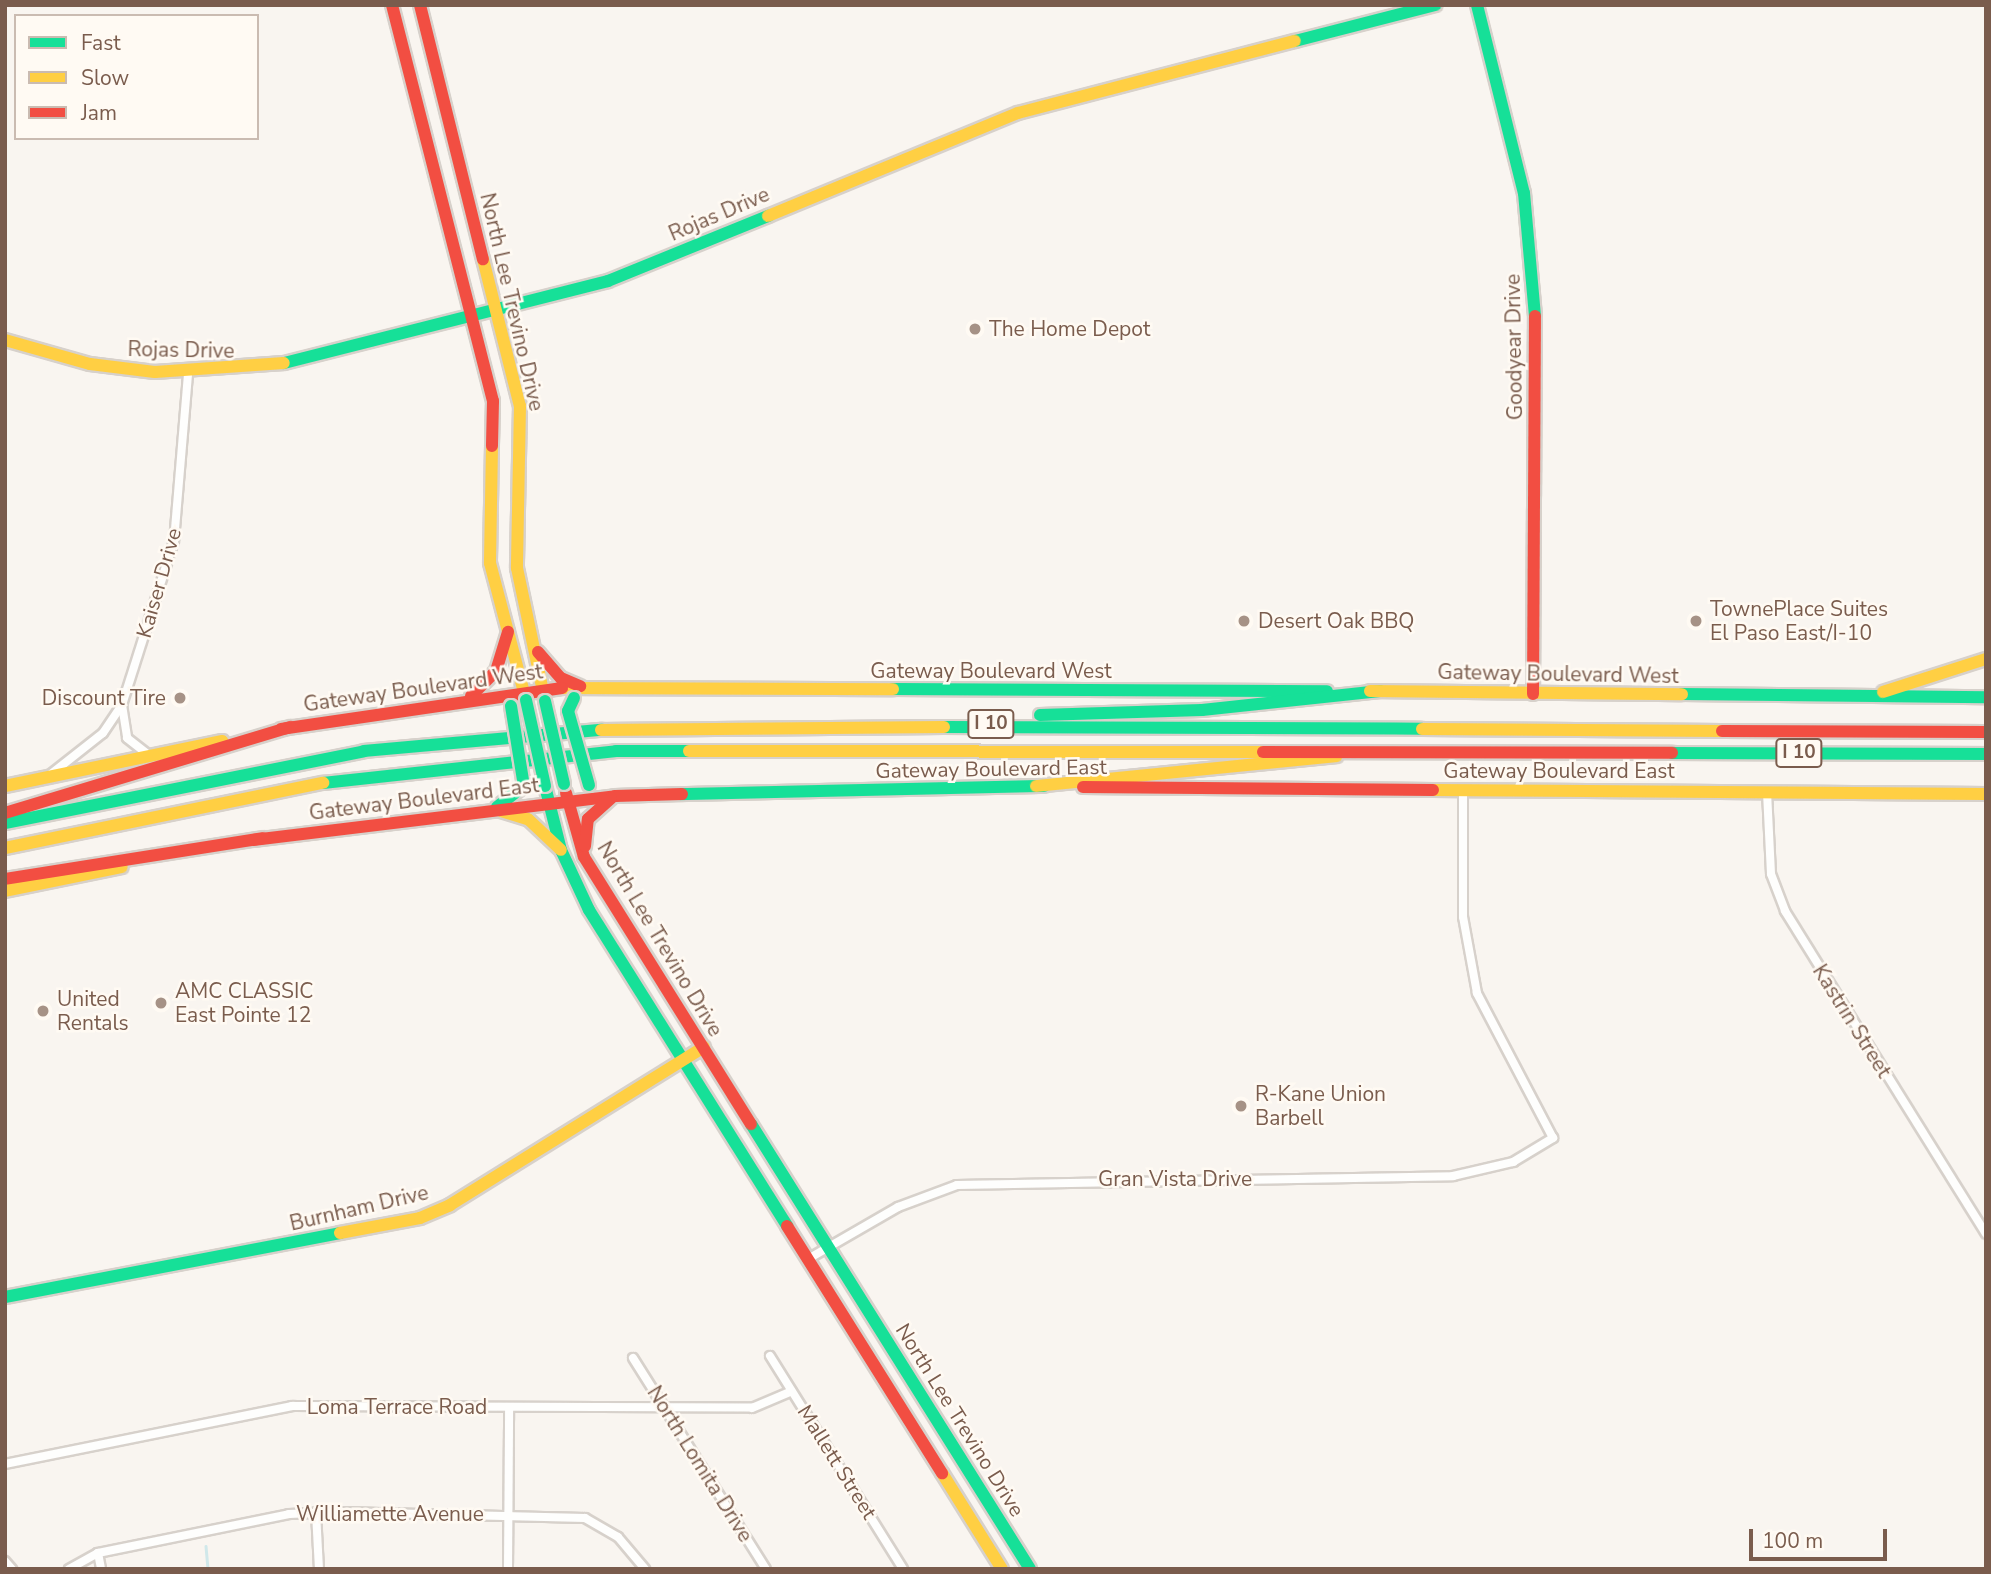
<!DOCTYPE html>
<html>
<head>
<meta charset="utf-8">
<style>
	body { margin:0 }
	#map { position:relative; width:1991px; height:1574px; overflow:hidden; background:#f9f5f0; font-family:"Nunito Sans",sans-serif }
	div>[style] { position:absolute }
	.stream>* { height:2.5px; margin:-1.25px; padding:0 1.25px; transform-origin:1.25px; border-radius:1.25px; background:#d0e8ea }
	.roads { filter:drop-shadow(2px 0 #d7d1cb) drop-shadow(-2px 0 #d7d1cb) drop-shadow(0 2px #d7d1cb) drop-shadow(0 -2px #d7d1cb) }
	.street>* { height:8px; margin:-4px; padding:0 4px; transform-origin:4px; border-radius:4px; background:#fefefd }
	.fast>* { height:12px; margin:-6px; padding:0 6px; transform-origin:6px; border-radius:6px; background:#16e098 }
	.slow>* { height:12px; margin:-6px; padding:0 6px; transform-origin:6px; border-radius:6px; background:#ffcf43 }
	.jam>* { height:12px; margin:-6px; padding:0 6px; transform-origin:6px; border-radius:6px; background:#f24e42 }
	.bridges { filter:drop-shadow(2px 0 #d9d2cb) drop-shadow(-2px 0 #d9d2cb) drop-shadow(0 2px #d9d2cb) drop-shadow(0 -2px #d9d2cb) }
	.fast-bridge>* { height:12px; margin:-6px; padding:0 6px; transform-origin:6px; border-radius:6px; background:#16e098 }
	.dots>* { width:19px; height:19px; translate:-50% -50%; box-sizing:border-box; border:4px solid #fffaf3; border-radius:50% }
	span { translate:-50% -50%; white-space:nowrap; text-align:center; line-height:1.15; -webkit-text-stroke:5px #fffaf3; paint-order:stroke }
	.shield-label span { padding:2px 5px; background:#fffaf3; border:2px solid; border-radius:5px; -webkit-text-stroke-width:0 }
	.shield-label { font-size:19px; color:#7a5c4d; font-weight:700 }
	.street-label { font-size:21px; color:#7a5c4d }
	.poi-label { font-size:21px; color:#7a5c4d }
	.left { translate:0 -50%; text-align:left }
	.right { translate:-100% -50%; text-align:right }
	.frame { position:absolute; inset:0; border:7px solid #7a5c4d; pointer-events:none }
	.legend { position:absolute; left:14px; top:14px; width:245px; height:126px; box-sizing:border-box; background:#fffaf3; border:2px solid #cabbb1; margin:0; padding:9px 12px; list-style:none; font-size:21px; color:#7a5c4d }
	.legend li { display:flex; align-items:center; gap:14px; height:35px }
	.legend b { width:35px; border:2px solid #cabbb1 }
	.scale { position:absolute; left:1749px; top:1529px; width:138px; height:32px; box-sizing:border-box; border:4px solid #7a5c4d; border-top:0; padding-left:9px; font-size:21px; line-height:24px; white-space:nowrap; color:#7a5c4d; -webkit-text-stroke:5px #fffaf3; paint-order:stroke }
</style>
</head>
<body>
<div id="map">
	<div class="stream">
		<div style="left:206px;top:1546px;width:23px;rotate:85deg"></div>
	</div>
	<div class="roads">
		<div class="street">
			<div style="left:122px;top:705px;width:33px;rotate:81deg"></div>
			<div style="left:127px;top:738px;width:28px;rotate:38deg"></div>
			<div style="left:51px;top:774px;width:66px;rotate:-38.3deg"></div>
			<div style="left:103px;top:733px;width:34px;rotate:-56deg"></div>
			<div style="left:122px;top:705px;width:172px;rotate:-72.4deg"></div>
			<div style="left:174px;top:541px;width:168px;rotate:-85.2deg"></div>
			<div style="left:1767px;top:792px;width:82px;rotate:87.2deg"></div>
			<div style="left:1771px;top:874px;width:40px;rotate:69deg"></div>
			<div style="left:1785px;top:911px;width:380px;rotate:58.1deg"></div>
			<div style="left:808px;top:1259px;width:104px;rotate:-30deg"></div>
			<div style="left:898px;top:1207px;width:63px;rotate:-20.4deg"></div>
			<div style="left:957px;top:1185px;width:496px;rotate:-1deg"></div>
			<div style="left:1453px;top:1176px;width:62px;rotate:-13.1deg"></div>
			<div style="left:1513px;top:1162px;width:47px;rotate:-31deg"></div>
			<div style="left:1553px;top:1138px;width:164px;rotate:-117.7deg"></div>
			<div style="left:1477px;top:993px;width:77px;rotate:-100.4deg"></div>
			<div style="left:1463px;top:917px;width:127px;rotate:-90deg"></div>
			<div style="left:770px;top:1356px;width:251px;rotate:58deg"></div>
			<div style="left:633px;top:1358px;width:249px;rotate:57.8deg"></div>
			<div style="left:5px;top:1464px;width:293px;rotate:-11.4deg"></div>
			<div style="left:292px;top:1406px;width:460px;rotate:0.2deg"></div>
			<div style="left:752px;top:1408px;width:43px;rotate:-23deg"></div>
			<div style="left:316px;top:1512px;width:57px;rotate:87deg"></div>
			<div style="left:98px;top:1553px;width:16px;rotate:79deg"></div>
			<div style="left:5px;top:1561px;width:11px;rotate:49deg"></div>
			<div style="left:69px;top:1569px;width:33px;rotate:-29deg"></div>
			<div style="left:98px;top:1553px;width:195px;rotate:-11.5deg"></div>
			<div style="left:289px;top:1514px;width:51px;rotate:-2.2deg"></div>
			<div style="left:340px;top:1512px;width:245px;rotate:1.4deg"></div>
			<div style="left:585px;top:1518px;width:38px;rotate:30deg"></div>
			<div style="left:618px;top:1537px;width:42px;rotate:49.8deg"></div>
			<div style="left:508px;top:1569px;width:161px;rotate:-89.6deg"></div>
		</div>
		<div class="fast">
			<div style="left:1477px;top:5px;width:194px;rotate:76deg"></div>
			<div style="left:1524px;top:193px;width:123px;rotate:84.9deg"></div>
			<div style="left:1295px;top:41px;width:145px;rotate:-14.4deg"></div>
			<div style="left:284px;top:363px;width:334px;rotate:-14.2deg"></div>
			<div style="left:608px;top:281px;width:173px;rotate:-22.1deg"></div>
			<div style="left:893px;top:689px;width:434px;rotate:0.3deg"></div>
			<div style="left:1682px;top:694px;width:304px;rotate:0.6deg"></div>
			<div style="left:1040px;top:715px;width:162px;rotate:-1.8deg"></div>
			<div style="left:1202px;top:710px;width:179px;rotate:-6.1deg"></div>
			<div style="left:944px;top:727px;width:478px;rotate:0.2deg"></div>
			<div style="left:1672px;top:753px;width:314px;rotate:0.2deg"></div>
			<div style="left:323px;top:783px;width:295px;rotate:-6.2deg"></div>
			<div style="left:616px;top:751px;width:73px"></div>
			<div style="left:545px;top:786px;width:66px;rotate:76deg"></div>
			<div style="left:561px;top:850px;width:66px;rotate:65deg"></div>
			<div style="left:589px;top:910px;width:373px;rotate:57.9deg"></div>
			<div style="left:682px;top:794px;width:362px;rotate:-1.3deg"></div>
			<div style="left:497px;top:807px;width:34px;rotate:-38deg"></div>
			<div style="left:5px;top:823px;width:366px;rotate:-11.3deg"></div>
			<div style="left:364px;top:751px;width:238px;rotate:-5.1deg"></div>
			<div style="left:751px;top:1124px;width:525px;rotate:57.91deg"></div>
			<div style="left:5px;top:1297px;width:341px;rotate:-10.8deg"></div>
		</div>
		<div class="slow">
			<div style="left:768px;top:216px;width:270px;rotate:-22.4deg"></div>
			<div style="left:1018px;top:113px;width:286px;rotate:-14.6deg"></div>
			<div style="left:483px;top:259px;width:152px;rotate:75.9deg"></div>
			<div style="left:520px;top:406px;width:162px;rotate:91.1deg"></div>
			<div style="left:517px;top:568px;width:131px;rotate:78.1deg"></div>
			<div style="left:5px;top:340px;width:88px;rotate:15.8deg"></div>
			<div style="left:90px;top:364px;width:65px;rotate:7deg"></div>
			<div style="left:155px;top:372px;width:129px;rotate:-4deg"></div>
			<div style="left:492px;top:446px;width:117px;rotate:91deg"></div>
			<div style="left:490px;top:563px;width:138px;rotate:75.3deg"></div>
			<div style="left:562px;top:688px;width:331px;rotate:0.2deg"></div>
			<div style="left:1370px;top:691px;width:312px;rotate:0.6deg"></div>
			<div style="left:1883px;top:692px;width:108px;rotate:-17.8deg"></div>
			<div style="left:1422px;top:729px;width:300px;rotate:0.4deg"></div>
			<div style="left:601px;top:730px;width:343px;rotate:-0.5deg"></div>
			<div style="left:689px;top:751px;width:574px;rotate:0.1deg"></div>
			<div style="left:5px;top:786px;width:222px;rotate:-11.7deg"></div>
			<div style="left:1036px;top:786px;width:302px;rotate:-5.7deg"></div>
			<div style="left:1433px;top:790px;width:553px;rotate:0.41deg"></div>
			<div style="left:501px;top:811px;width:28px;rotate:17deg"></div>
			<div style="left:528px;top:819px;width:45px;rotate:43.2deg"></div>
			<div style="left:5px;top:848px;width:325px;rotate:-11.6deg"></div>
			<div style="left:5px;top:891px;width:119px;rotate:-11.6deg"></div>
			<div style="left:340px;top:1233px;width:81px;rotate:-10.6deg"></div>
			<div style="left:420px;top:1218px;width:33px;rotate:-23deg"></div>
			<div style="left:450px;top:1205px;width:299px;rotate:-31.9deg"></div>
			<div style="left:942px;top:1473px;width:113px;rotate:58deg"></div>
		</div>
		<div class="jam">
			<div style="left:392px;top:5px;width:409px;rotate:75.7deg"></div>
			<div style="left:493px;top:401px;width:45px;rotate:91.3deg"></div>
			<div style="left:420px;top:5px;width:262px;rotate:76.1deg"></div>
			<div style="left:538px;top:652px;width:35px;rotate:49deg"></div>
			<div style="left:561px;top:678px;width:21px;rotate:23deg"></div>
			<div style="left:1533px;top:694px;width:378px;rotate:-89.7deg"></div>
			<div style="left:471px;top:696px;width:35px;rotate:-45deg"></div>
			<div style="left:496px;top:671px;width:41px;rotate:-72.9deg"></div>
			<div style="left:281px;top:729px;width:284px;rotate:-8.3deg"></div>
			<div style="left:1722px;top:731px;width:264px;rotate:0.2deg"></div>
			<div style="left:1263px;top:752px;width:409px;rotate:0.1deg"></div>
			<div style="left:1083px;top:787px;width:350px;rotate:0.5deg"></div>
			<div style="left:566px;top:793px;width:66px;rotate:74.3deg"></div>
			<div style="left:584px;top:857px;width:315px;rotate:58deg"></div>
			<div style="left:5px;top:813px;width:298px;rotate:-16.8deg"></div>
			<div style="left:253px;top:840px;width:365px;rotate:-6.9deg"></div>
			<div style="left:615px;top:796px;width:67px;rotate:-1.7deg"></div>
			<div style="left:585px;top:846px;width:27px;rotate:-84deg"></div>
			<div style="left:588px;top:819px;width:31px;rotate:-42deg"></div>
			<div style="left:5px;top:879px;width:261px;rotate:-9deg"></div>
			<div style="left:787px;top:1226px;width:292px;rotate:57.9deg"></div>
		</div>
	</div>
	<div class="bridges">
		<div class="fast-bridge">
			<div style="left:574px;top:698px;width:14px;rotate:115deg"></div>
			<div style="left:568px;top:711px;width:77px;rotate:74.2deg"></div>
			<div style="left:526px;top:700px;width:88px;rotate:77.5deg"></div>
			<div style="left:545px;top:701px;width:85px;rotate:77.1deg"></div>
			<div style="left:511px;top:706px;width:81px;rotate:80.8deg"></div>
		</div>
	</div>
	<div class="dots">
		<div style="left:975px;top:329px;background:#a69286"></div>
		<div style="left:1244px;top:621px;background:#a69286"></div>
		<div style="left:1696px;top:621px;background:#a69286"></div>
		<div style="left:180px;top:698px;background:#a69286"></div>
		<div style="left:161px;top:1003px;background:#a69286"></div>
		<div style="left:43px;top:1011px;background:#a69286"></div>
		<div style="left:1241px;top:1106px;background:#a69286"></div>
	</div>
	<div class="shield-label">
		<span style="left:991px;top:724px">I 10</span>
		<span style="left:1799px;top:753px">I 10</span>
	</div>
	<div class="street-label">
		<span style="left:719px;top:214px;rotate:-23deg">Rojas Drive</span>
		<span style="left:512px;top:302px;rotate:77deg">North Lee Trevino Drive</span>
		<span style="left:1514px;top:347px;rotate:-91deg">Goodyear Drive</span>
		<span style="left:181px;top:350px;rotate:1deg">Rojas Drive</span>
		<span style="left:159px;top:583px;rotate:-74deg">Kaiser Drive</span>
		<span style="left:991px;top:671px">Gateway Boulevard West</span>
		<span style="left:1558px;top:674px;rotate:1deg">Gateway Boulevard West</span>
		<span style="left:423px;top:688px;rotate:-8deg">Gateway Boulevard West</span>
		<span style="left:991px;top:769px;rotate:-1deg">Gateway Boulevard East</span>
		<span style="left:1559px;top:771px">Gateway Boulevard East</span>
		<span style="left:424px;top:799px;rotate:-7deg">Gateway Boulevard East</span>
		<span style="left:660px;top:939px;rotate:59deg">North Lee Trevino Drive</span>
		<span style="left:1852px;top:1021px;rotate:58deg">Kastrin Street</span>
		<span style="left:1175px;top:1179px">Gran Vista Drive</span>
		<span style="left:359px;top:1208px;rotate:-13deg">Burnham Drive</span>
		<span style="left:397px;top:1407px">Loma Terrace Road</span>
		<span style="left:960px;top:1420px;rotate:58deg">North Lee Trevino Drive</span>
		<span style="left:837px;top:1462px;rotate:58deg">Mallett Street</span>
		<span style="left:700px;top:1464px;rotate:58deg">North Lomita Drive</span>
		<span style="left:390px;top:1514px">Williamette Avenue</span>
	</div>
	<div class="poi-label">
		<span class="left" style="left:989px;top:329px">The Home Depot</span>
		<span class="left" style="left:1710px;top:621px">TownePlace Suites<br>El Paso East/I-10</span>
		<span class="left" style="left:1258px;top:621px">Desert Oak BBQ</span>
		<span class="right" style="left:166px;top:698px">Discount Tire</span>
		<span class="left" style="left:175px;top:1003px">AMC CLASSIC<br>East Pointe 12</span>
		<span class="left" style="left:57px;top:1011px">United<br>Rentals</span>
		<span class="left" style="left:1255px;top:1106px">R-Kane Union<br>Barbell</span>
	</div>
	<div class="frame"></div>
	<ul class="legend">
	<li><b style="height:9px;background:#16e098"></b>Fast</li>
	<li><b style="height:9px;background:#ffcf43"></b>Slow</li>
	<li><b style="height:9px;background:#f24e42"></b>Jam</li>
	</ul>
	<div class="scale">100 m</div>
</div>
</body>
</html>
